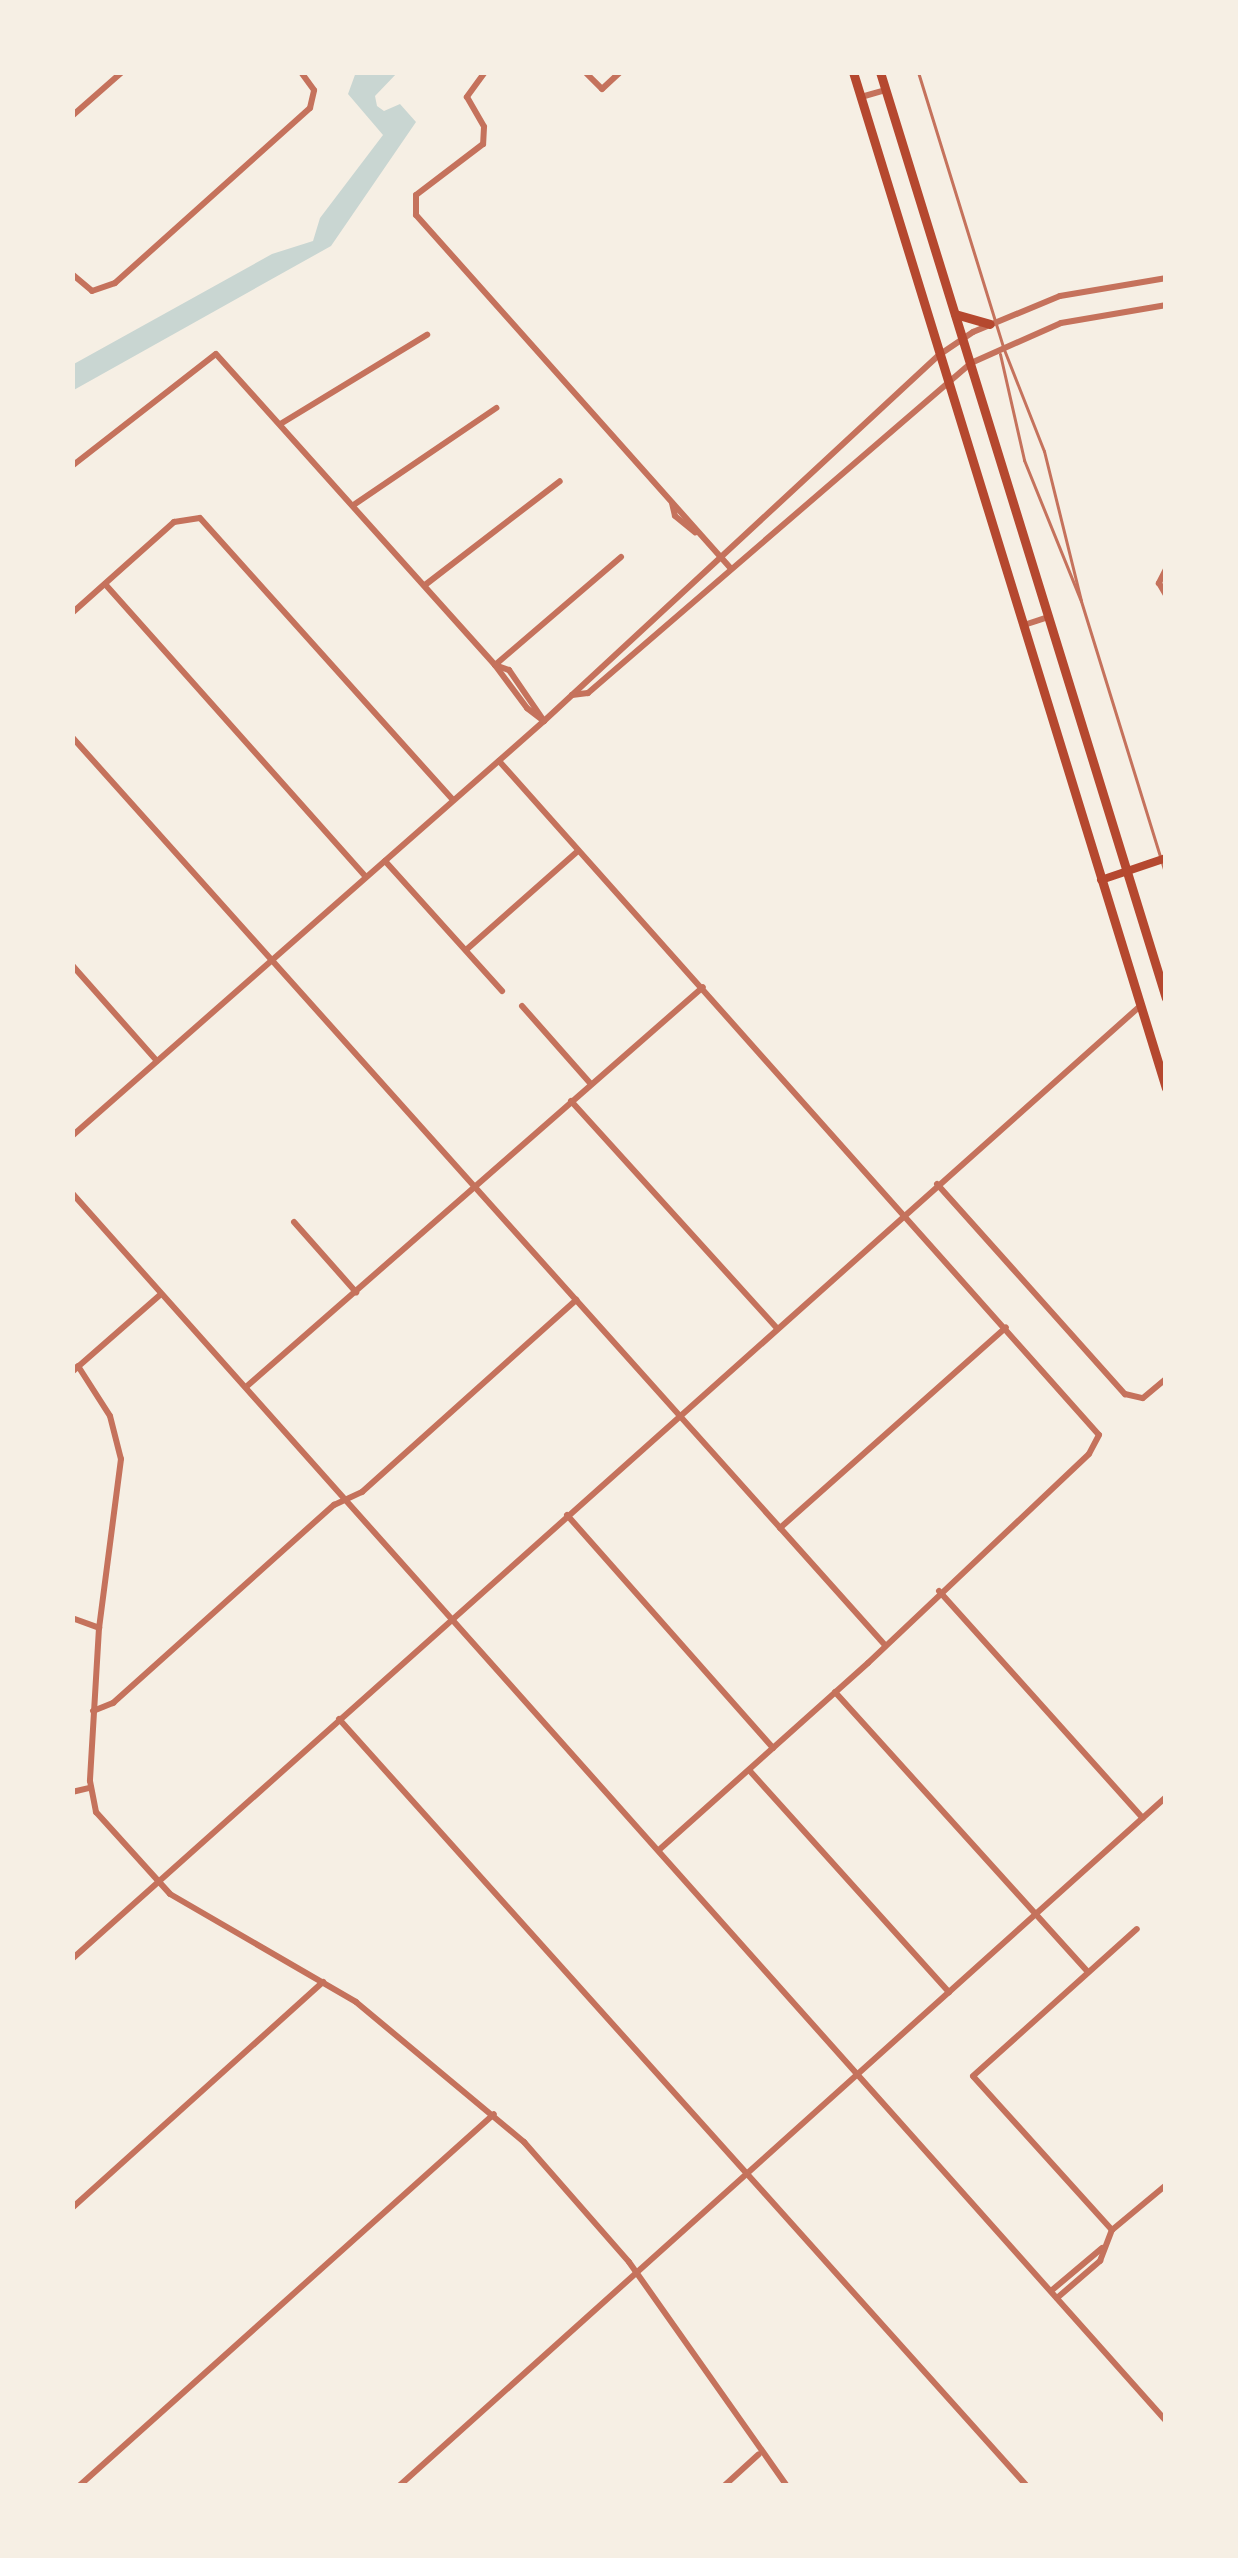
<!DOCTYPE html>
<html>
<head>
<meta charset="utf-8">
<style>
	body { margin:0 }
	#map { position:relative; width:1238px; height:2558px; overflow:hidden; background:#f6efe4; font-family:"IBM Plex Sans",sans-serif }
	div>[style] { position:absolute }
	.water>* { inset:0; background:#c9d6d2 }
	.service>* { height:3px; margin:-1.5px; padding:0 1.5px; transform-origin:1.5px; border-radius:1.5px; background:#c5725c }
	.minor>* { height:6px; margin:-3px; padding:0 3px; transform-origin:3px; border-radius:3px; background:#c5725c }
	.tertiary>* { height:6px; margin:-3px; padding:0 3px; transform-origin:3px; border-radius:3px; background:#c5725c }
	.secondary>* { height:8px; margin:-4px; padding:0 4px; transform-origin:4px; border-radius:4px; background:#b5482f }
	.trunk>* { height:9px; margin:-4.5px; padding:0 4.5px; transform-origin:4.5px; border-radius:4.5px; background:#b5482f }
	span { translate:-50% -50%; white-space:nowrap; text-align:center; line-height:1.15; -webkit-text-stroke:12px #f6efe4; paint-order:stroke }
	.frame { position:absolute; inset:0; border:75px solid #f6efe4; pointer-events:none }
</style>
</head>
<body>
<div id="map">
	<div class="water">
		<div style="clip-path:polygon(356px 72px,398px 72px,375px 96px,377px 106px,384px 111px,400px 104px,416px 122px,331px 246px,72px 391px,72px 365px,272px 254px,313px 241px,320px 218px,383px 135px,348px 94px)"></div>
	</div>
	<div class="service">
		<div style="left:918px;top:72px;width:288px;rotate:72.8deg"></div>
		<div style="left:1003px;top:347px;width:112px;rotate:68.5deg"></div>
		<div style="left:1044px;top:451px;width:154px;rotate:76.1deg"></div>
		<div style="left:1000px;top:354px;width:109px;rotate:77.2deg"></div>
		<div style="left:1024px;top:460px;width:152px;rotate:68deg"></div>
		<div style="left:1081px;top:601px;width:288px;rotate:72.8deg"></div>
	</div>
	<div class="minor">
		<div style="left:485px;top:72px;width:31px;rotate:126deg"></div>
		<div style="left:467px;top:97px;width:34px;rotate:60deg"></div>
		<div style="left:484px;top:127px;width:17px;rotate:93deg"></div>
		<div style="left:483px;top:144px;width:84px;rotate:142.7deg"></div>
		<div style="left:416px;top:195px;width:20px;rotate:90deg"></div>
		<div style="left:416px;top:215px;width:472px;rotate:48.3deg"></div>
		<div style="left:585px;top:72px;width:24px;rotate:45deg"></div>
		<div style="left:602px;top:89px;width:25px;rotate:-43deg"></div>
		<div style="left:861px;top:97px;width:26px;rotate:-16deg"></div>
		<div style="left:72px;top:116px;width:67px;rotate:-41.3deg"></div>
		<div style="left:72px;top:274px;width:26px;rotate:40deg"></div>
		<div style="left:92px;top:291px;width:24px;rotate:-19deg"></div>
		<div style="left:115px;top:283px;width:262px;rotate:-41.9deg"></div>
		<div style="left:310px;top:108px;width:18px;rotate:-77deg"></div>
		<div style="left:314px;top:90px;width:22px;rotate:-126deg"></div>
		<div style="left:282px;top:423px;width:170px;rotate:-31.3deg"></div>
		<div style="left:72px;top:466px;width:182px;rotate:-37.9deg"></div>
		<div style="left:216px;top:354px;width:418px;rotate:48.1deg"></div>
		<div style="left:495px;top:665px;width:166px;rotate:-40.6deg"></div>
		<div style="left:672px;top:503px;width:13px;rotate:77deg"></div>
		<div style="left:675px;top:516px;width:26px;rotate:39deg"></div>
		<div style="left:355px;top:504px;width:171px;rotate:-34.2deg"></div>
		<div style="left:1166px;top:569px;width:16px;rotate:117deg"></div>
		<div style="left:1159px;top:583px;width:14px;rotate:60deg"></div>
		<div style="left:105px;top:584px;width:392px;rotate:48.3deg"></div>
		<div style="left:425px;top:585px;width:170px;rotate:-37.6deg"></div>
		<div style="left:72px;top:613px;width:137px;rotate:-41.7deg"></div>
		<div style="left:174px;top:522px;width:26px;rotate:-9deg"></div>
		<div style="left:200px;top:518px;width:379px;rotate:48.1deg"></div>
		<div style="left:1024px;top:625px;width:26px;rotate:-18deg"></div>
		<div style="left:495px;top:665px;width:15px;rotate:20deg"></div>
		<div style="left:509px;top:670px;width:62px;rotate:55.5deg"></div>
		<div style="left:544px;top:721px;width:21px;rotate:-143deg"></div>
		<div style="left:527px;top:708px;width:54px;rotate:-126.7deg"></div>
		<div style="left:72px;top:737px;width:1217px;rotate:48.16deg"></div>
		<div style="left:499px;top:761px;width:902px;rotate:48.32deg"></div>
		<div style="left:1099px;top:1435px;width:21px;rotate:118deg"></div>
		<div style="left:1089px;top:1454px;width:304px;rotate:136.6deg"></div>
		<div style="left:868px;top:1663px;width:279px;rotate:138.2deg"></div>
		<div style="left:385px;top:861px;width:175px;rotate:48deg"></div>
		<div style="left:466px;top:950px;width:149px;rotate:-41.5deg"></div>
		<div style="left:72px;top:965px;width:128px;rotate:48.5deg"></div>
		<div style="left:522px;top:1006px;width:104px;rotate:48.5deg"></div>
		<div style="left:571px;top:1101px;width:307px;rotate:47.8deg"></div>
		<div style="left:937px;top:1184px;width:282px;rotate:48.2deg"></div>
		<div style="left:1125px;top:1394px;width:18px;rotate:13deg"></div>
		<div style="left:1143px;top:1398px;width:30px;rotate:-40deg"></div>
		<div style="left:294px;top:1222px;width:94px;rotate:48.5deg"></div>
		<div style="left:78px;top:1366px;width:59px;rotate:57.4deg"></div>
		<div style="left:110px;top:1416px;width:44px;rotate:75.7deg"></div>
		<div style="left:121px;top:1459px;width:170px;rotate:97.4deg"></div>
		<div style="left:99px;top:1628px;width:153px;rotate:93.4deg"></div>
		<div style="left:90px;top:1781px;width:32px;rotate:79deg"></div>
		<div style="left:96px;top:1812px;width:110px;rotate:47.9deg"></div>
		<div style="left:170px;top:1894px;width:215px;rotate:30.1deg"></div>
		<div style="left:356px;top:2002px;width:219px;rotate:39.8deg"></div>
		<div style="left:524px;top:2142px;width:159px;rotate:48.8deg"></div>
		<div style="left:629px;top:2262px;width:274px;rotate:54.8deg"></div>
		<div style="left:72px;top:1372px;width:118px;rotate:-41.2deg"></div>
		<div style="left:246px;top:1387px;width:607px;rotate:-41.19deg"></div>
		<div style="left:567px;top:1515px;width:311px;rotate:48.5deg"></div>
		<div style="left:780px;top:1528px;width:302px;rotate:-41.6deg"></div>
		<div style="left:939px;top:1591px;width:305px;rotate:48.1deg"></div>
		<div style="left:72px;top:1618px;width:29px;rotate:20deg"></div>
		<div style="left:835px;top:1692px;width:377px;rotate:47.9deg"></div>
		<div style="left:93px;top:1711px;width:22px;rotate:-22deg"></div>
		<div style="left:113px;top:1703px;width:297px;rotate:-41.9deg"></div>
		<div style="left:334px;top:1505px;width:31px;rotate:-25deg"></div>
		<div style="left:362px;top:1492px;width:288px;rotate:-41.9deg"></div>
		<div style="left:339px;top:1719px;width:1030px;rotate:48.11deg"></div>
		<div style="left:749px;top:1770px;width:299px;rotate:48deg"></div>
		<div style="left:72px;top:1792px;width:18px;rotate:-13deg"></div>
		<div style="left:72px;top:2208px;width:338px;rotate:-42deg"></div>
		<div style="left:1112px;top:2230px;width:207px;rotate:-132.1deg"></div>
		<div style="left:973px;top:2076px;width:220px;rotate:-41.9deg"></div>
		<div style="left:1051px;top:2291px;width:67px;rotate:-40.1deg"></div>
		<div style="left:1057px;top:2298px;width:57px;rotate:-40.7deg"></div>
		<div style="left:1100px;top:2261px;width:33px;rotate:-69deg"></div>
		<div style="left:1112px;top:2230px;width:70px;rotate:-39.8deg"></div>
		<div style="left:79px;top:2486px;width:557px;rotate:-41.87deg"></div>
		<div style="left:724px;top:2486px;width:47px;rotate:-42.4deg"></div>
	</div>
	<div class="tertiary">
		<div style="left:572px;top:695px;width:16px;rotate:-7deg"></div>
		<div style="left:588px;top:693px;width:506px;rotate:-40.75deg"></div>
		<div style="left:971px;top:363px;width:98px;rotate:-24deg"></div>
		<div style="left:1061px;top:323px;width:107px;rotate:-9.7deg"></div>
		<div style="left:72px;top:1136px;width:628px;rotate:-41.32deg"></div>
		<div style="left:544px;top:721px;width:538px;rotate:-42.82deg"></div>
		<div style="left:939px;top:355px;width:41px;rotate:-34.1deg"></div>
		<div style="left:973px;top:332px;width:94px;rotate:-22.5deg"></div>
		<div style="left:1060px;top:296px;width:108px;rotate:-9.6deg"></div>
		<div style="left:72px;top:1193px;width:1645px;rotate:48.3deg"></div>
		<div style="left:72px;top:1959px;width:1430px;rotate:-41.74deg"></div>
		<div style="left:399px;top:2486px;width:1031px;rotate:-41.93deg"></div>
	</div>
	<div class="secondary">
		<div style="left:1101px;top:880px;width:69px;rotate:-18.7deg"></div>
	</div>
	<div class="trunk">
		<div style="left:853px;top:72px;width:1063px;rotate:72.88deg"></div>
		<div style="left:880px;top:72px;width:969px;rotate:72.84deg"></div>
		<div style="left:955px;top:314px;width:36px;rotate:16deg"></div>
	</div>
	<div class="frame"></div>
</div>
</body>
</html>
